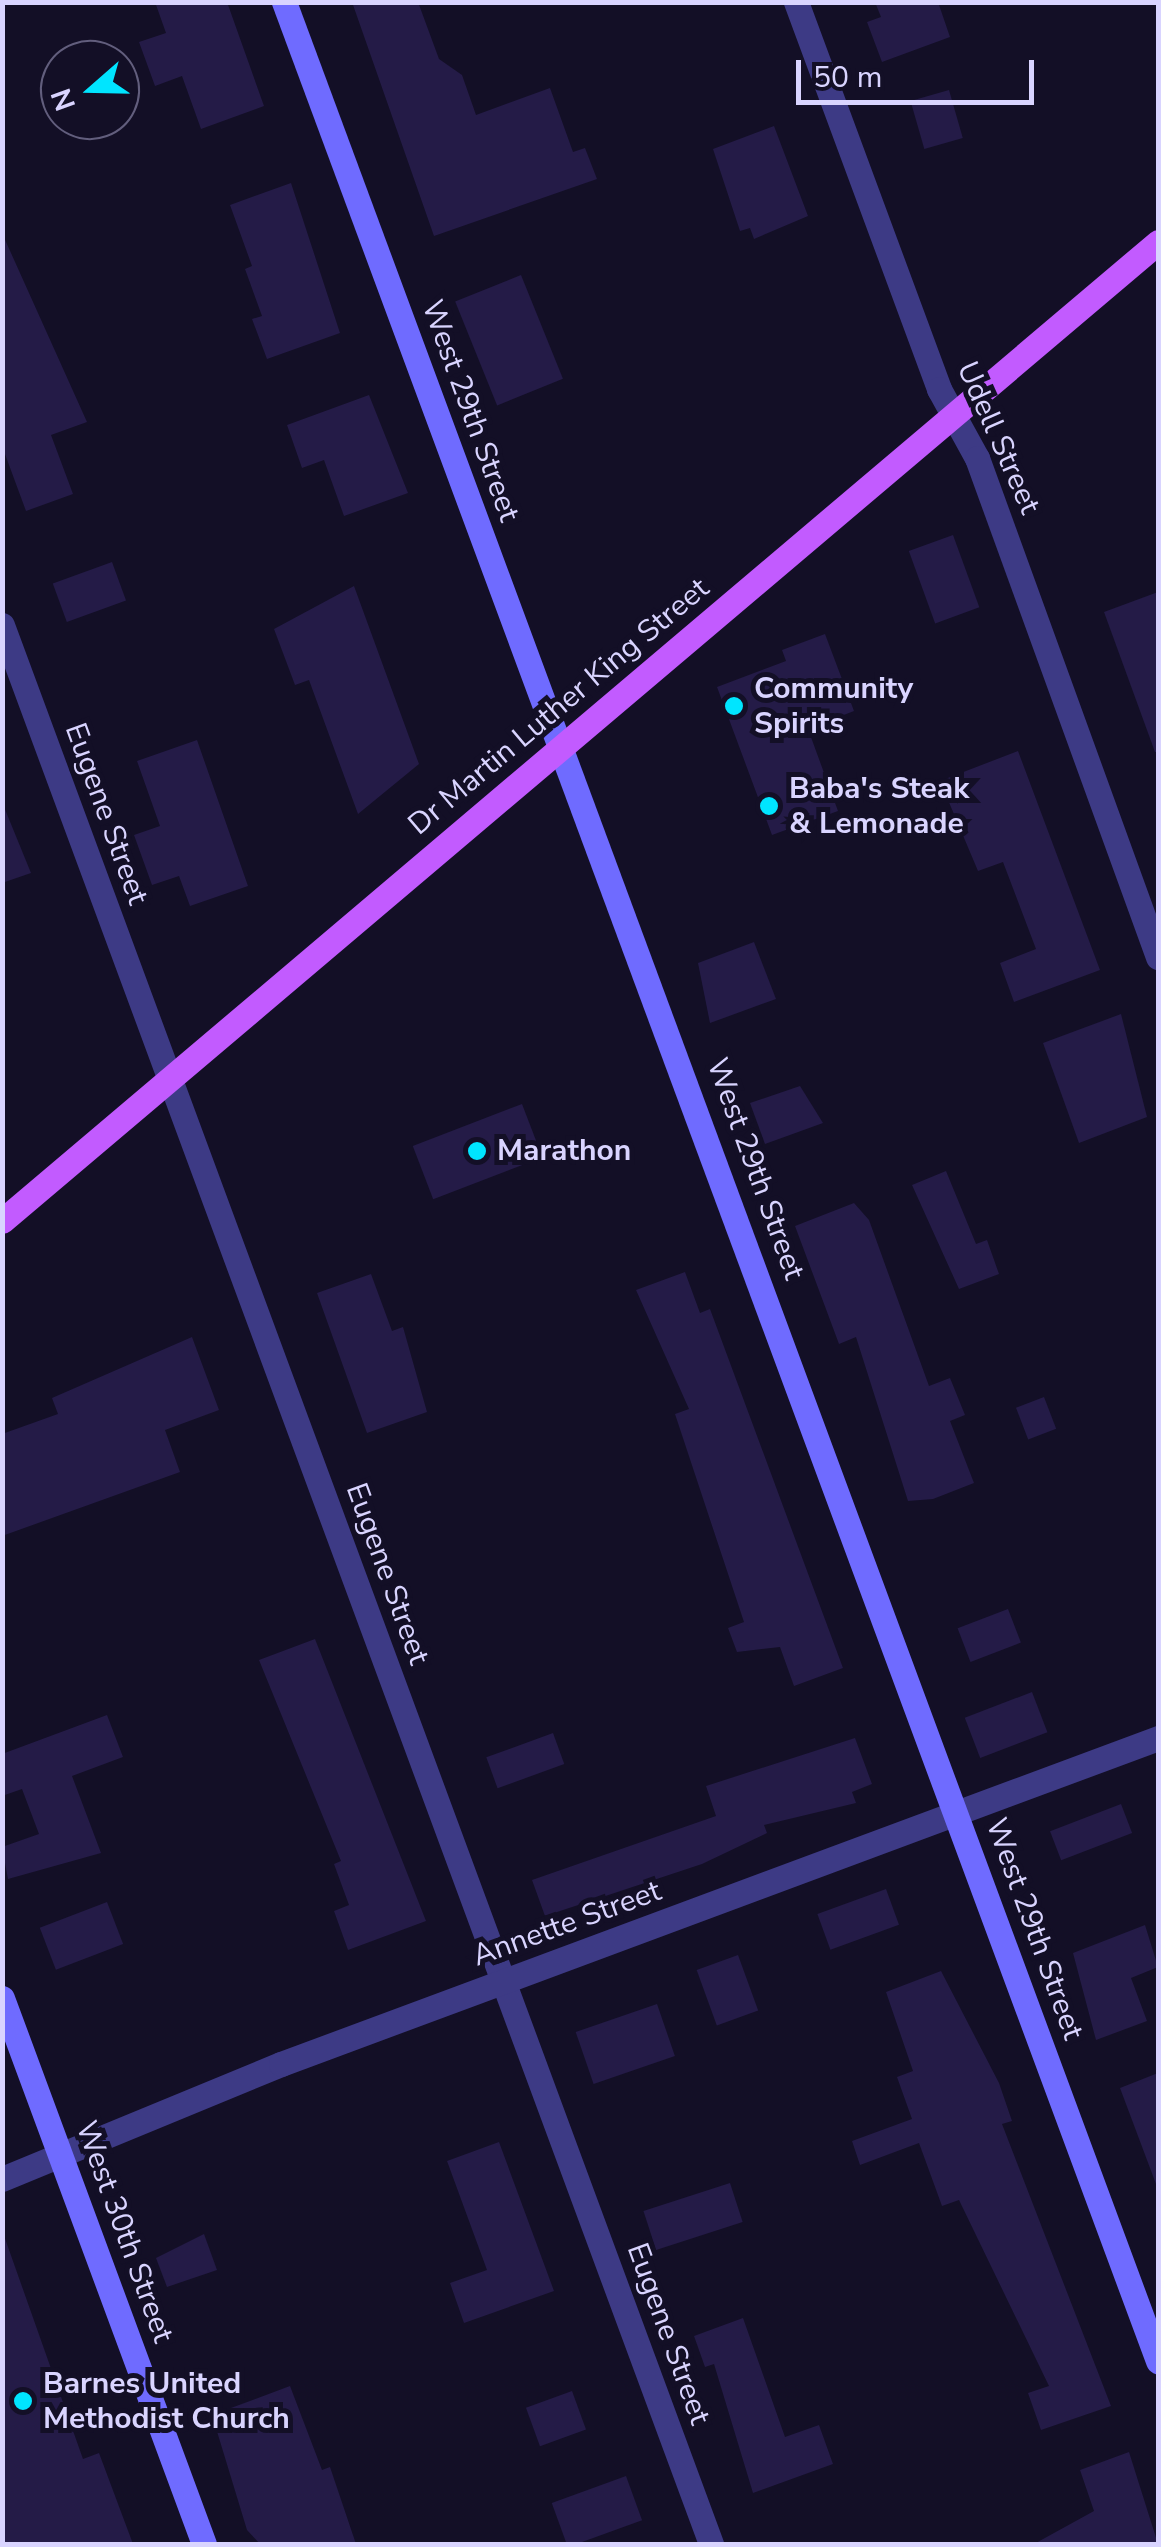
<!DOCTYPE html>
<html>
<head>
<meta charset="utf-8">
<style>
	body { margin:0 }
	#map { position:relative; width:1161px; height:2547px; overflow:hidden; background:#130f26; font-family:"Nunito Sans",sans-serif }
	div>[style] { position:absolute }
	.building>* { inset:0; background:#241b47; transform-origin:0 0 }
	.minor>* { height:25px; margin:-12.5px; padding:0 12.5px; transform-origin:12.5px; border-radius:12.5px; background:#3d3a85 }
	.secondary>* { height:25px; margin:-12.5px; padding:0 12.5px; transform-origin:12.5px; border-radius:12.5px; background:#6f6bff }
	.primary>* { height:25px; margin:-12.5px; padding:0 12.5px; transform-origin:12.5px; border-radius:12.5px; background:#c25bff }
	.dots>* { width:28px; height:28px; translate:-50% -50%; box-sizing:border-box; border:5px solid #130f26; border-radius:50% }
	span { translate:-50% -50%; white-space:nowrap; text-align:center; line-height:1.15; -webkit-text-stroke:10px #130f26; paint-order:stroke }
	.street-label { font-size:30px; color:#d9d4ff }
	.poi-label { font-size:30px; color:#d9d4ff; font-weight:700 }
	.left { translate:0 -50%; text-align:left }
	.frame { position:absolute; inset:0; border:5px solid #d9d4ff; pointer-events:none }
	.north { position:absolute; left:40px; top:40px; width:100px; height:100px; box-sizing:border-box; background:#130f26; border:2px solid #625e7d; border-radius:50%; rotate:250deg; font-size:28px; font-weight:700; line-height:40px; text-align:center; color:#d9d4ff }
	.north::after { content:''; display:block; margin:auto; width:35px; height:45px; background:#00e5ff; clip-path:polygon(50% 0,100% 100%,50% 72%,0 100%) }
	.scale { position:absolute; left:796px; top:60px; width:238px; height:45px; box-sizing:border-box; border:5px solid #d9d4ff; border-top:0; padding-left:12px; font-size:30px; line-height:35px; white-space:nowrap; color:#d9d4ff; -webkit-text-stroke:8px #130f26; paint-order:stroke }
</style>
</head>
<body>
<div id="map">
	<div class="building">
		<div style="clip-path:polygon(155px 2px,227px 2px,264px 106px,201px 129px,182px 76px,155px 86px,139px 42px,166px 33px)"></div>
		<div style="clip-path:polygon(352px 2px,418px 2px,439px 59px,462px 75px,476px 115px,550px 88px,573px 152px,585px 148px,597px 179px,434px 236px)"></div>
		<div style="clip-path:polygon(875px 2px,938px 2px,950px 37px,882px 62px,867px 22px,881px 17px)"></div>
		<div style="left:949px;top:90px;width:50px;height:40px;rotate:74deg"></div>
		<div style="clip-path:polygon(774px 126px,808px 216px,754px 239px,750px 228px,740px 231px,713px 149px)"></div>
		<div style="clip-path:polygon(291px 183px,340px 333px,267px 359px,252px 319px,262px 316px,245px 269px,252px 266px,230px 205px)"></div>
		<div style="clip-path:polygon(2px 233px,87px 422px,51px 435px,73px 494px,26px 511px,2px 446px)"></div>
		<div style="left:521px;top:275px;width:112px;height:71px;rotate:68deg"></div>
		<div style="clip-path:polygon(369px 395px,408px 493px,344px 516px,324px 460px,302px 468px,287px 425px)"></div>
		<div style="left:953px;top:535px;width:77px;height:47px;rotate:70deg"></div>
		<div style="left:112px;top:562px;width:41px;height:63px;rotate:70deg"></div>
		<div style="clip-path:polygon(354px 586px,419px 764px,358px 814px,309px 680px,295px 685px,274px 629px)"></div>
		<div style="clip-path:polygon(1158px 592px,1158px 752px,1155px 752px,1104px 612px)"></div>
		<div style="clip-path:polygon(825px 634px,854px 711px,808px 729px,838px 811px,772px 835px,717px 687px,786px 661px,782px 650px)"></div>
		<div style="clip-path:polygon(197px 740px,248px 886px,190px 906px,179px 876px,152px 885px,134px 835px,160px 826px,137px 761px)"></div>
		<div style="clip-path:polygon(1018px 751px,1100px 970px,1014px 1002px,1000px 963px,1036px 949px,1003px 862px,978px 871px,940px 781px)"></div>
		<div style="clip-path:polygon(2px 802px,31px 873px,2px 883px)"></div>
		<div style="clip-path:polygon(754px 942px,776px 999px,710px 1023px,698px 963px)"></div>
		<div style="clip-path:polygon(1121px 1014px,1147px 1117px,1079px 1143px,1043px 1043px)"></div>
		<div style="clip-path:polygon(800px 1086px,823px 1123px,765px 1144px,750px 1103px)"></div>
		<div style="left:522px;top:1104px;width:57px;height:117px;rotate:69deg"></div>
		<div style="clip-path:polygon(946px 1171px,976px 1244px,987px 1240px,999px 1274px,959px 1289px,912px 1185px)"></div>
		<div style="clip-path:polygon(854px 1203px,869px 1220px,929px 1386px,950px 1378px,965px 1415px,950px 1421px,974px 1483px,933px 1499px,908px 1501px,856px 1337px,839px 1344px,795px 1226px)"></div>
		<div style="clip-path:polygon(685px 1272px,700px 1313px,710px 1309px,843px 1668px,794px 1686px,780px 1647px,737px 1652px,728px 1628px,744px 1622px,675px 1414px,689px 1409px,636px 1290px)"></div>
		<div style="clip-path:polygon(371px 1274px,392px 1331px,403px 1327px,427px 1412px,367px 1433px,317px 1293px)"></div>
		<div style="clip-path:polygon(192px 1337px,219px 1410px,165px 1430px,180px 1472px,2px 1536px,2px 1434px,58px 1414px,52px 1398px)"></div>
		<div style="left:1044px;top:1397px;width:34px;height:30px;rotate:69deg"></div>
		<div style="left:1008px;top:1609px;width:36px;height:54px;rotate:69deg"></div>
		<div style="clip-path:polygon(315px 1639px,426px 1921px,348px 1950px,334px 1911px,349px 1905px,334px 1864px,341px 1861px,259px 1660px)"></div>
		<div style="left:1032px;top:1692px;width:43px;height:72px;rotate:69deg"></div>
		<div style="clip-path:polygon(107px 1715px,123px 1757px,72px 1776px,101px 1853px,8px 1879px,2px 1847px,39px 1834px,22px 1789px,2px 1796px,2px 1754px)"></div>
		<div style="left:553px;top:1733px;width:33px;height:71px;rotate:70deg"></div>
		<div style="clip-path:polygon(855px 1738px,872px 1784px,852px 1792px,856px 1803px,764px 1825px,767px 1833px,702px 1864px,545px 1916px,532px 1880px,716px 1816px,706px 1786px)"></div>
		<div style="left:1121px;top:1804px;width:31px;height:76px;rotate:69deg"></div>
		<div style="left:886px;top:1889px;width:38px;height:73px;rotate:70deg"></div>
		<div style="left:107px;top:1902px;width:45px;height:72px;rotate:69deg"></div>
		<div style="clip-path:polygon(1145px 1925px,1158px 1967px,1131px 1978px,1147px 2021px,1096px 2040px,1073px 1953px)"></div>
		<div style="left:738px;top:1955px;width:59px;height:44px;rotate:70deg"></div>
		<div style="clip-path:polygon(941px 1971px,999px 2083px,1012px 2121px,1002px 2124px,1111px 2406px,1041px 2430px,1028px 2393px,1049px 2386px,959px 2200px,942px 2206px,919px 2143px,860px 2165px,852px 2141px,912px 2119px,897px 2077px,913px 2071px,886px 1992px)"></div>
		<div style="left:657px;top:2004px;width:55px;height:86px;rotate:71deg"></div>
		<div style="clip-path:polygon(1158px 2073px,1158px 2184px,1156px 2184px,1120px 2088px)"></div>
		<div style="clip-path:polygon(499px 2142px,554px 2291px,464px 2323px,450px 2283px,487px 2270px,447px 2161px)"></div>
		<div style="left:730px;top:2183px;width:41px;height:91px;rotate:72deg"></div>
		<div style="clip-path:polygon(2px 2230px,83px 2459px,99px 2453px,133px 2544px,2px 2544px)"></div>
		<div style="clip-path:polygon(204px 2234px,217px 2270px,167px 2287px,156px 2258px)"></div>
		<div style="clip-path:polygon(743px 2318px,785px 2437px,819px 2425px,833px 2464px,753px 2493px,714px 2364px,705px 2367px,694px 2336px)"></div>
		<div style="clip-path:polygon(290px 2386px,322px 2470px,330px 2467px,356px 2544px,260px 2544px,247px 2530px,212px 2415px)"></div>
		<div style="left:572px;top:2391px;width:41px;height:49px;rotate:70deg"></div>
		<div style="clip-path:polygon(1129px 2452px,1158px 2544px,1034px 2544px,1094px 2511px,1080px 2470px)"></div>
		<div style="left:626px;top:2476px;width:47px;height:79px;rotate:70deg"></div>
	</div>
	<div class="minor">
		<div style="left:796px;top:2px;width:413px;rotate:69.7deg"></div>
		<div style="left:939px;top:389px;width:79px;rotate:61.2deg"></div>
		<div style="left:977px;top:458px;width:531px;rotate:70.06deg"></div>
		<div style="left:2px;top:625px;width:2046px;rotate:69.72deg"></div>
		<div style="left:2px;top:2179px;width:302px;rotate:-22.4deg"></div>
		<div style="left:281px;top:2064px;width:936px;rotate:-20.39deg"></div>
	</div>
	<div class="secondary">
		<div style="left:284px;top:2px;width:2516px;rotate:69.67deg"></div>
		<div style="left:2px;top:1998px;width:582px;rotate:69.7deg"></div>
	</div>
	<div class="primary">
		<div style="left:2px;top:1221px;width:1515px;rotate:-40.26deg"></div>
	</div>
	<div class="dots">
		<div style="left:734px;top:706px;background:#00e5ff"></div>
		<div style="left:769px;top:806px;background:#00e5ff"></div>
		<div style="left:477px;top:1151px;background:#00e5ff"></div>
		<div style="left:23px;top:2401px;background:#00e5ff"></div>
	</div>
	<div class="street-label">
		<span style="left:470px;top:411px;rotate:70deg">West 29th Street</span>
		<span style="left:998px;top:438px;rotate:66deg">Udell Street</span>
		<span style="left:559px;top:707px;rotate:-40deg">Dr Martin Luther King Street</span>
		<span style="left:106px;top:814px;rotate:70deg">Eugene Street</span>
		<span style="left:755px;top:1169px;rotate:70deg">West 29th Street</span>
		<span style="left:387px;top:1574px;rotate:70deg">Eugene Street</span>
		<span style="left:567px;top:1924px;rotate:-20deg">Annette Street</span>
		<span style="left:1034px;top:1929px;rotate:70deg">West 29th Street</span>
		<span style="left:124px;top:2232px;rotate:70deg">West 30th Street</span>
		<span style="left:668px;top:2334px;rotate:70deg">Eugene Street</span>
	</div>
	<div class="poi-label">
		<span class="left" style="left:754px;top:706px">Community<br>Spirits</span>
		<span class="left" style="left:789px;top:806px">Baba's Steak<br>&amp; Lemonade</span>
		<span class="left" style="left:497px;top:1151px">Marathon</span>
		<span class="left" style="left:43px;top:2401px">Barnes United<br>Methodist Church</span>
	</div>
	<div class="frame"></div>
	<div class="north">N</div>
	<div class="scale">50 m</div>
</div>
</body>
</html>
